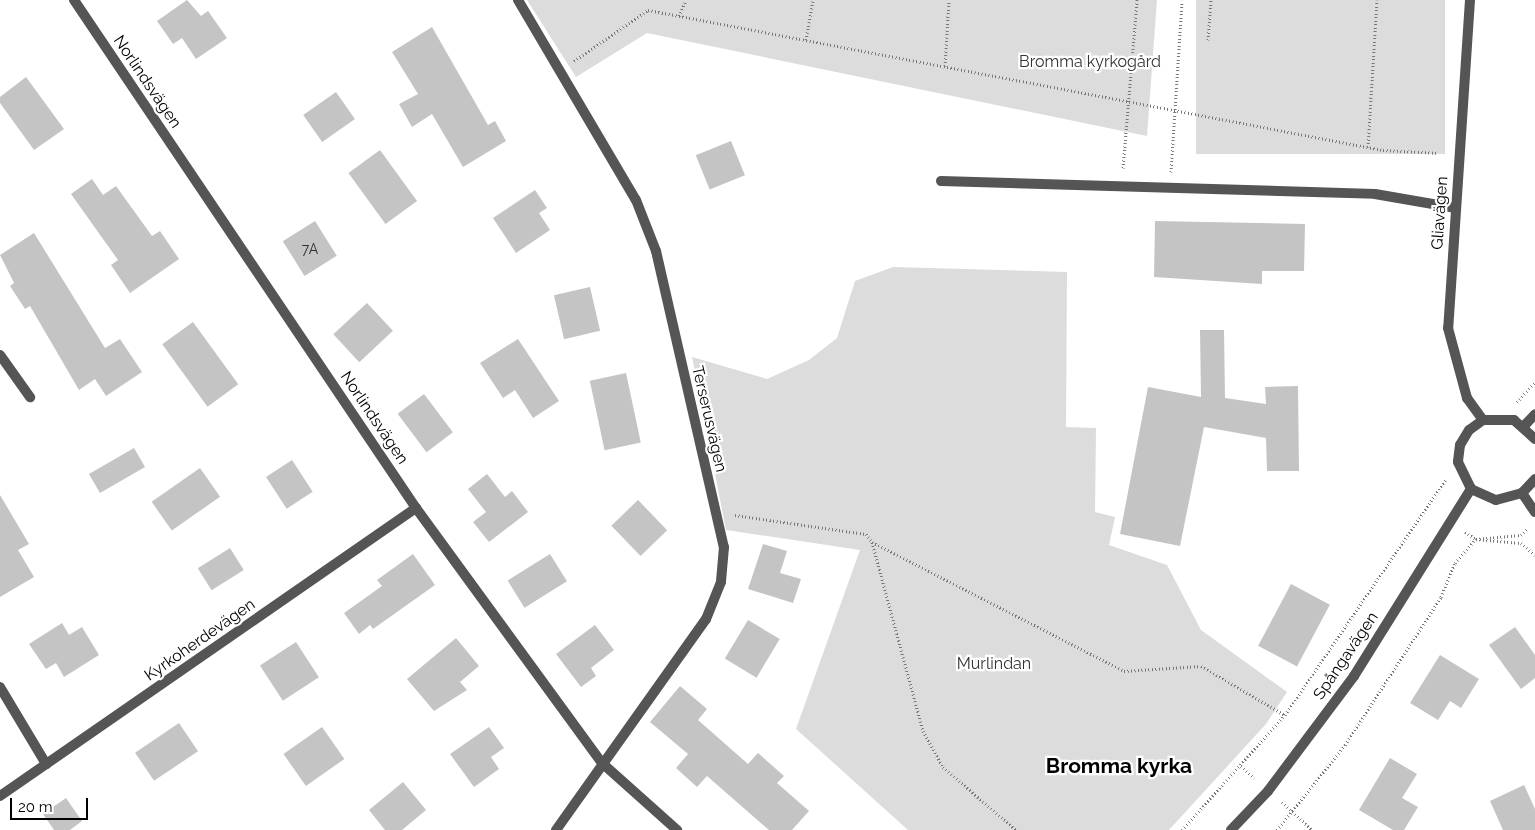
<!DOCTYPE html>
<html>
<head>
<meta charset="utf-8">
<style>
	body { margin:0 }
	#map { position:relative; width:1535px; height:830px; overflow:hidden; background:#fff; font-family:Raleway,sans-serif }
	div>[style] { position:absolute }
	.green>* { inset:0; background:#dcdcdc; transform-origin:0 0 }
	.building>* { inset:0; background:#c4c4c4; transform-origin:0 0 }
	.path>* { height:3px; margin-top:-1.5px; transform-origin:0; background:repeating-linear-gradient(90deg,#777 0 1px,transparent 0 3.5px) }
	.service>* { height:10px; margin:-5px; padding:0 5px; transform-origin:5px; border-radius:5px; background:#555 }
	.minor>* { height:10px; margin:-5px; padding:0 5px; transform-origin:5px; border-radius:5px; background:#555 }
	.tertiary>* { height:10px; margin:-5px; padding:0 5px; transform-origin:5px; border-radius:5px; background:#555 }
	span { translate:-50% -50%; white-space:nowrap; text-align:center; line-height:1.15; -webkit-text-stroke:4.5px #fff; paint-order:stroke }
	.number-label { font-size:14px; color:#313131 }
	.number-label span { -webkit-text-stroke-width:0 }
	.park-label { font-size:16px; color:#333 }
	.street-label { font-size:16px; color:#000 }
	.district-label { font-size:21px; color:#000; font-weight:700 }
	.scale { position:absolute; left:10px; top:798px; width:78px; height:22px; box-sizing:border-box; border:2px solid #000; border-top:0; padding-left:6px; font-size:15px; line-height:18px; white-space:nowrap; color:#000; -webkit-text-stroke:4px #fff; paint-order:stroke }
</style>
</head>
<body>
<div id="map">
	<div class="green">
		<div style="clip-path:polygon(527px 0,1157px 0,1147px 136px,647px 33px,576px 77px)"></div>
		<div style="left:1196px;top:0;width:249px;height:154px"></div>
		<div style="clip-path:polygon(893px 267px,1067px 272px,1066px 427px,1096px 428px,1095px 512px,1115px 517px,1109px 545px,1167px 565px,1201px 630px,1287px 692px,1266px 724px,1169px 830px,908px 830px,796px 729px,860px 550px,726px 530px,692px 357px,767px 379px,809px 360px,837px 338px,855px 281px)"></div>
	</div>
	<div class="building">
		<div style="clip-path:polygon(187px 0,201px 16px,208px 11px,227px 38px,196px 59px,182px 38px,173px 44px,157px 21px)"></div>
		<div style="clip-path:polygon(432px 27px,488px 125px,495px 121px,506px 141px,463px 167px,432px 114px,412px 127px,399px 104px,418px 94px,392px 52px)"></div>
		<div style="clip-path:polygon(26px 77px,64px 129px,34px 150px,0 103px,0 97px)"></div>
		<div style="left:336px;top:92px;width:33px;height:40px;rotate:55deg"></div>
		<div style="left:731px;top:141px;width:37px;height:38px;rotate:68deg"></div>
		<div style="left:380px;top:150px;width:63px;height:39px;rotate:54deg"></div>
		<div style="clip-path:polygon(92px 179px,103px 195px,116px 186px,152px 236px,160px 231px,179px 259px,130px 293px,111px 265px,118px 260px,71px 194px)"></div>
		<div style="clip-path:polygon(535px 190px,547px 208px,539px 213px,550px 230px,516px 253px,493px 218px)"></div>
		<div style="left:315px;top:221px;width:41px;height:38px;rotate:58deg"></div>
		<div style="clip-path:polygon(1155px 221px,1305px 224px,1304px 271px,1262px 271px,1262px 284px,1154px 277px)"></div>
		<div style="clip-path:polygon(34px 233px,105px 348px,120px 339px,142px 372px,106px 396px,95px 379px,79px 390px,30px 306px,25px 309px,10px 286px,14px 283px,0 255px)"></div>
		<div style="left:590px;top:287px;width:45px;height:37px;rotate:77deg"></div>
		<div style="left:367px;top:303px;width:38px;height:46px;rotate:47deg"></div>
		<div style="left:193px;top:322px;width:77px;height:38px;rotate:54deg"></div>
		<div style="clip-path:polygon(1200px 330px,1224px 330px,1225px 398px,1266px 404px,1265px 387px,1298px 386px,1299px 471px,1267px 471px,1266px 438px,1204px 427px,1180px 546px,1120px 534px,1148px 387px,1201px 397px)"></div>
		<div style="clip-path:polygon(518px 339px,559px 401px,533px 418px,515px 390px,503px 398px,480px 363px)"></div>
		<div style="left:626px;top:373px;width:71px;height:37px;rotate:78deg"></div>
		<div style="left:424px;top:394px;width:48px;height:33px;rotate:53deg"></div>
		<div style="left:134px;top:448px;width:22px;height:52px;rotate:60deg"></div>
		<div style="left:292px;top:460px;width:38px;height:31px;rotate:57deg"></div>
		<div style="left:200px;top:468px;width:35px;height:59px;rotate:55deg"></div>
		<div style="clip-path:polygon(487px 474px,505px 497px,512px 491px,528px 512px,489px 542px,473px 522px,486px 512px,468px 489px)"></div>
		<div style="clip-path:polygon(0 495px,29px 544px,18px 550px,34px 577px,0 597px)"></div>
		<div style="left:638px;top:500px;width:42px;height:37px;rotate:46deg"></div>
		<div style="clip-path:polygon(763px 544px,787px 551px,780px 573px,801px 579px,793px 603px,748px 589px)"></div>
		<div style="left:230px;top:548px;width:26px;height:38px;rotate:58deg"></div>
		<div style="clip-path:polygon(413px 554px,435px 585px,373px 629px,370px 625px,359px 634px,344px 613px,382px 586px,377px 580px)"></div>
		<div style="left:550px;top:554px;width:32px;height:50px;rotate:58deg"></div>
		<div style="left:1291px;top:584px;width:44px;height:70px;rotate:28deg"></div>
		<div style="left:748px;top:620px;width:37px;height:45px;rotate:31deg"></div>
		<div style="clip-path:polygon(62px 623px,69px 635px,82px 627px,99px 655px,64px 677px,56px 663px,46px 669px,29px 644px)"></div>
		<div style="clip-path:polygon(595px 625px,614px 650px,591px 668px,596px 676px,581px 687px,556px 654px)"></div>
		<div style="clip-path:polygon(1515px 627px,1535px 655px,1535px 678px,1521px 689px,1489px 645px)"></div>
		<div style="clip-path:polygon(456px 638px,479px 666px,460px 682px,467px 690px,434px 711px,407px 679px)"></div>
		<div style="left:296px;top:642px;width:42px;height:43px;rotate:57deg"></div>
		<div style="clip-path:polygon(1440px 655px,1479px 679px,1461px 708px,1450px 701px,1438px 720px,1410px 703px)"></div>
		<div style="clip-path:polygon(680px 686px,707px 709px,698px 720px,748px 764px,758px 753px,784px 776px,777px 783px,809px 811px,792px 830px,769px 830px,707px 776px,697px 787px,676px 768px,688px 754px,650px 722px)"></div>
		<div style="left:179px;top:723px;width:34px;height:53px;rotate:56deg"></div>
		<div style="left:322px;top:727px;width:39px;height:47px;rotate:55deg"></div>
		<div style="clip-path:polygon(489px 727px,504px 748px,491px 757px,499px 769px,474px 787px,450px 754px)"></div>
		<div style="clip-path:polygon(1390px 758px,1417px 774px,1402px 798px,1418px 807px,1404px 830px,1393px 830px,1359px 810px)"></div>
		<div style="clip-path:polygon(403px 782px,426px 810px,402px 830px,385px 830px,369px 810px)"></div>
		<div style="clip-path:polygon(1524px 785px,1535px 809px,1535px 830px,1503px 830px,1490px 801px)"></div>
		<div style="clip-path:polygon(66px 798px,82px 821px,70px 830px,54px 830px,43px 814px)"></div>
	</div>
	<div class="path">
		<div style="left:679px;top:16px;width:17px;rotate:-66deg"></div>
		<div style="left:806px;top:40px;width:41px;rotate:-80.1deg"></div>
		<div style="left:1208px;top:40px;width:40px;rotate:-85.7deg"></div>
		<div style="left:574px;top:61px;width:90px;rotate:-34.6deg"></div>
		<div style="left:648px;top:10px;width:748px;rotate:10.78deg"></div>
		<div style="left:1383px;top:150px;width:56px;rotate:3.1deg"></div>
		<div style="left:945px;top:66px;width:66px;rotate:-86.5deg"></div>
		<div style="left:1368px;top:147px;width:147px;rotate:-86.5deg"></div>
		<div style="left:1123px;top:168px;width:169px;rotate:-85.2deg"></div>
		<div style="left:1171px;top:172px;width:172px;rotate:-86.3deg"></div>
		<div style="left:1517px;top:402px;width:27px;rotate:-48deg"></div>
		<div style="left:735px;top:515px;width:132px;rotate:8.3deg"></div>
		<div style="left:866px;top:534px;width:10px;rotate:53deg"></div>
		<div style="left:872px;top:542px;width:283px;rotate:27.1deg"></div>
		<div style="left:1124px;top:671px;width:77px;rotate:-3.7deg"></div>
		<div style="left:1201px;top:666px;width:97px;rotate:30.3deg"></div>
		<div style="left:1465px;top:532px;width:13px;rotate:32deg"></div>
		<div style="left:1476px;top:539px;width:45px;rotate:5.1deg"></div>
		<div style="left:1521px;top:543px;width:18px;rotate:41deg"></div>
		<div style="left:872px;top:542px;width:196px;rotate:74.9deg"></div>
		<div style="left:923px;top:731px;width:41px;rotate:60.9deg"></div>
		<div style="left:943px;top:767px;width:96px;rotate:40.8deg"></div>
		<div style="left:1241px;top:766px;width:18px;rotate:43deg"></div>
		<div style="left:1282px;top:802px;width:41px;rotate:43deg"></div>
		<div style="left:1182px;top:830px;width:154px;rotate:-48.2deg"></div>
		<div style="left:1285px;top:715px;width:286px;rotate:-55.7deg"></div>
		<div style="left:1277px;top:830px;width:109px;rotate:-51.3deg"></div>
		<div style="left:1345px;top:745px;width:176px;rotate:-57deg"></div>
		<div style="left:1441px;top:597px;width:37px;rotate:-68deg"></div>
		<div style="left:1455px;top:563px;width:32px;rotate:-49deg"></div>
		<div style="left:1476px;top:539px;width:45px;rotate:-5.1deg"></div>
		<div style="left:1521px;top:535px;width:10px;rotate:-45deg"></div>
	</div>
	<div class="service">
		<div style="left:941px;top:181px;width:434px;rotate:1.7deg"></div>
		<div style="left:1375px;top:194px;width:82px;rotate:9.8deg"></div>
	</div>
	<div class="minor">
		<div style="left:74px;top:0;width:612px;rotate:56.05deg"></div>
		<div style="left:416px;top:508px;width:316px;rotate:53.9deg"></div>
		<div style="left:602px;top:763px;width:101px;rotate:41.8deg"></div>
		<div style="left:518px;top:0;width:232px;rotate:59.5deg"></div>
		<div style="left:636px;top:200px;width:55px;rotate:68.6deg"></div>
		<div style="left:656px;top:251px;width:304px;rotate:77.1deg"></div>
		<div style="left:724px;top:547px;width:35px;rotate:95deg"></div>
		<div style="left:721px;top:582px;width:40px;rotate:112deg"></div>
		<div style="left:706px;top:619px;width:259px;rotate:125.4deg"></div>
		<div style="left:1470px;top:0;width:329px;rotate:93.8deg"></div>
		<div style="left:1448px;top:328px;width:73px;rotate:74.8deg"></div>
		<div style="left:1467px;top:398px;width:27px;rotate:54deg"></div>
		<div style="left:0;top:355px;width:52px;rotate:54.5deg"></div>
		<div style="left:1522px;top:493px;width:23px;rotate:56deg"></div>
		<div style="left:0;top:687px;width:90px;rotate:59.1deg"></div>
		<div style="left:0;top:796px;width:506px;rotate:-34.7deg"></div>
	</div>
	<div class="tertiary">
		<div style="left:1524px;top:426px;width:16px;rotate:-47deg"></div>
		<div style="left:1535px;top:439px;width:28px;rotate:-138deg"></div>
		<div style="left:1514px;top:420px;width:31px;rotate:180deg"></div>
		<div style="left:1483px;top:420px;width:17px;rotate:144deg"></div>
		<div style="left:1469px;top:430px;width:17px;rotate:121deg"></div>
		<div style="left:1460px;top:445px;width:17px;rotate:97deg"></div>
		<div style="left:1458px;top:462px;width:30px;rotate:64deg"></div>
		<div style="left:1471px;top:489px;width:27px;rotate:24deg"></div>
		<div style="left:1496px;top:500px;width:27px;rotate:-15deg"></div>
		<div style="left:1522px;top:493px;width:19px;rotate:-47deg"></div>
		<div style="left:1231px;top:830px;width:54px;rotate:-46.5deg"></div>
		<div style="left:1268px;top:791px;width:144px;rotate:-53.2deg"></div>
		<div style="left:1354px;top:676px;width:221px;rotate:-58deg"></div>
	</div>
	<div class="number-label">
		<span style="left:310px;top:249px">7A</span>
	</div>
	<div class="park-label">
		<span style="left:1090px;top:62px">Bromma kyrkogård</span>
		<span style="left:994px;top:664px">Murlindan</span>
	</div>
	<div class="street-label">
		<span style="left:147px;top:82px;rotate:56deg">Norlindsvägen</span>
		<span style="left:1440px;top:213px;rotate:-86deg">Gliavägen</span>
		<span style="left:374px;top:418px;rotate:56deg">Norlindsvägen</span>
		<span style="left:709px;top:419px;rotate:77deg">Terserusvägen</span>
		<span style="left:200px;top:640px;rotate:-35deg">Kyrkoherdevägen</span>
		<span style="left:1346px;top:656px;rotate:-56deg">Spångavägen</span>
	</div>
	<div class="district-label">
		<span style="left:1119px;top:766px">Bromma kyrka</span>
	</div>
	<div class="scale">20 m</div>
</div>
</body>
</html>
